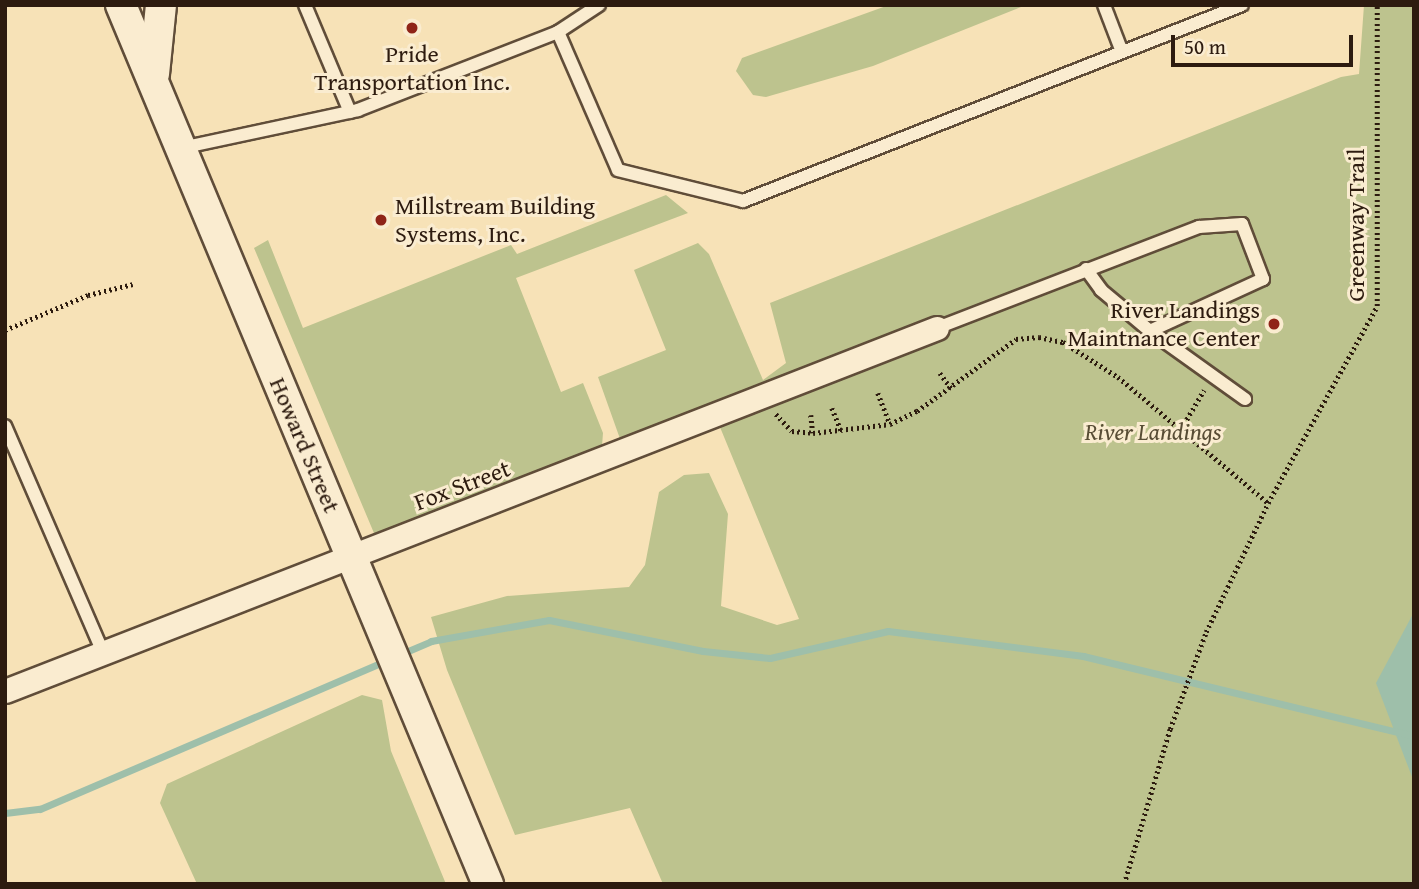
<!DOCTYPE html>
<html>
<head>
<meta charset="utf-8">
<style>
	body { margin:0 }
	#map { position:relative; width:1419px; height:889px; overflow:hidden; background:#f7e2b7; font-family:"Gentium Book Plus",serif }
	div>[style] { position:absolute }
	.green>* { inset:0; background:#bdc38e }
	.water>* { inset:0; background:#9ebfaa }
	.stream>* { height:7px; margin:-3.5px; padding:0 3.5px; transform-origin:3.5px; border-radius:3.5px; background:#9ebfaa }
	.path>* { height:4.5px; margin-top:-2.25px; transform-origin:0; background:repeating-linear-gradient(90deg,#2d1b0f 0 2px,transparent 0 5.5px) }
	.roads { filter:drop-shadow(2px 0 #604d39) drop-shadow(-2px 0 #604d39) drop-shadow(0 2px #604d39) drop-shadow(0 -2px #604d39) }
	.service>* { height:12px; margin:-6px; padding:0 6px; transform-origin:6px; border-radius:6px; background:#faecd0 }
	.minor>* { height:23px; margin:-11.5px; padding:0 11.5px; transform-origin:11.5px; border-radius:11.5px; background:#faecd0 }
	.tertiary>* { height:30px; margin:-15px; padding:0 15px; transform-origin:15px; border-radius:15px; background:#faecd0 }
	.dots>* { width:19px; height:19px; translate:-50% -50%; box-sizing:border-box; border:4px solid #faecd0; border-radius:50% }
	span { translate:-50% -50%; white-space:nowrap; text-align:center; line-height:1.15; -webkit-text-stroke:6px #faecd0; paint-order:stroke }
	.poi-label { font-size:24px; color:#2d1b0f }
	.left { translate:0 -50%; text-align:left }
	.right { translate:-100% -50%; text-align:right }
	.street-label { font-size:24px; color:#2d1b0f }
	.park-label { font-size:24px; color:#584d35; font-style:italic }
	.frame { position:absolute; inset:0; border:7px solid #2d1b0f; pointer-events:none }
	.scale { position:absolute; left:1171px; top:35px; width:182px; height:32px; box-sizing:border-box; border:4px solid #2d1b0f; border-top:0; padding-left:9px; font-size:21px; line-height:24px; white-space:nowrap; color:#2d1b0f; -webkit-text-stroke:5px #faecd0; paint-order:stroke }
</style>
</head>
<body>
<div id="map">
	<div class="green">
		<div style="clip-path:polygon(889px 5px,1026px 5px,873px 66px,766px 97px,753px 95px,736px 71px,742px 58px)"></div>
		<div style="clip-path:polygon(1364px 5px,1414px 5px,1414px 884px,663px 884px,630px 808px,515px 835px,447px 670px,431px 617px,507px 596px,629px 587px,645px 565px,659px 492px,684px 475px,709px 473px,728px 514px,721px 606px,777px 625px,799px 619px,715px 415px,624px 450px,598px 377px,666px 350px,634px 270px,698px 243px,709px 254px,763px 380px,786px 363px,770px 303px,1341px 77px,1359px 74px)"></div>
		<div style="clip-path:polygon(666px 195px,688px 213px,516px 278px,561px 392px,583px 383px,603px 433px,601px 459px,379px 545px,254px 248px,268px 240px,303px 328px,511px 245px,517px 254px)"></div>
		<div style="clip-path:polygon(362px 695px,382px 700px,391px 751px,446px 884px,197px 884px,160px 803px,167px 784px)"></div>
	</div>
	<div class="water">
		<div style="clip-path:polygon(1414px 612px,1414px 782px,1376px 683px)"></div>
	</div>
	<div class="stream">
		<div style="left:401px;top:654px;width:33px;rotate:-23deg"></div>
		<div style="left:431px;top:641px;width:120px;rotate:-10.1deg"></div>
		<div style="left:549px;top:620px;width:157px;rotate:11.4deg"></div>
		<div style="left:703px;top:651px;width:67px;rotate:6deg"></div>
		<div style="left:770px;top:658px;width:121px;rotate:-12.9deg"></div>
		<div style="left:888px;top:631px;width:197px;rotate:7.3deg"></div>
		<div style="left:1083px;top:656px;width:341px;rotate:13.6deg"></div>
		<div style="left:5px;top:813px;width:35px;rotate:-7deg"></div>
		<div style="left:40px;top:809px;width:378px;rotate:-23.2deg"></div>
	</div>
	<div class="path">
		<div style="left:5px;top:330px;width:90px;rotate:-22.9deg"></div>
		<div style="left:88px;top:295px;width:46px;rotate:-13.7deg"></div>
		<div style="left:940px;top:373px;width:19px;rotate:54deg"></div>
		<div style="left:878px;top:393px;width:33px;rotate:69deg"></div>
		<div style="left:832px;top:408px;width:24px;rotate:68deg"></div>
		<div style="left:776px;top:414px;width:23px;rotate:47deg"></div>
		<div style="left:792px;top:431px;width:21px;rotate:5deg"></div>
		<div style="left:813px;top:433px;width:78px;rotate:-6.7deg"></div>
		<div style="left:890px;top:424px;width:30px;rotate:-26deg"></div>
		<div style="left:917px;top:411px;width:122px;rotate:-36deg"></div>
		<div style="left:1016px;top:339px;width:23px;rotate:-5deg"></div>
		<div style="left:1039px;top:337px;width:25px;rotate:12deg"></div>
		<div style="left:1063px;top:342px;width:65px;rotate:32.5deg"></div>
		<div style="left:1118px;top:377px;width:196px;rotate:40deg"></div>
		<div style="left:811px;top:415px;width:18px;rotate:84deg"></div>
		<div style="left:1181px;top:429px;width:45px;rotate:-59.5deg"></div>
		<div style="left:1124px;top:884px;width:162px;rotate:-73.5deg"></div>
		<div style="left:1170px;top:729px;width:103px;rotate:-69.6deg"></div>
		<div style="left:1206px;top:632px;width:143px;rotate:-64.3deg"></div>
		<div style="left:1268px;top:503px;width:225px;rotate:-61deg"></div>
		<div style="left:1377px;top:306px;width:301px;rotate:-90deg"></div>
	</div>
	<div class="roads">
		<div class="service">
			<div style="left:305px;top:5px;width:116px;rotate:67.2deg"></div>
			<div style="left:1104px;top:5px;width:50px;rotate:69deg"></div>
			<div style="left:558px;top:32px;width:49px;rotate:-33.4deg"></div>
			<div style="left:181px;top:148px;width:181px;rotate:-12.1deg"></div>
			<div style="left:358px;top:110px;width:215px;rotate:-21.3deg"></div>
			<div style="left:558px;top:32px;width:150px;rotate:66.5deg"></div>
			<div style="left:618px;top:170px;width:129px;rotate:13.9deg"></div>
			<div style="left:743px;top:201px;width:536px;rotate:-21.44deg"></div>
			<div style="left:1086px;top:269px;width:26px;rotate:54deg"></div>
			<div style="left:1101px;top:290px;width:64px;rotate:39.9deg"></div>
			<div style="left:1150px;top:331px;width:117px;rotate:35.6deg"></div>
			<div style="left:937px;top:328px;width:281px;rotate:-21.1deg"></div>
			<div style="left:1199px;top:227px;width:43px;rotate:-4deg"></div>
			<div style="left:1242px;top:224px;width:59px;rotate:69.1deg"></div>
			<div style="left:1263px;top:279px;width:124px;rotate:155.3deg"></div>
			<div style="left:5px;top:426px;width:247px;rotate:66.6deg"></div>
		</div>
		<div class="minor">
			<div style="left:5px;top:691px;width:1000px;rotate:-21.28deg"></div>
		</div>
		<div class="tertiary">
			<div style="left:121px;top:5px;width:953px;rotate:67.34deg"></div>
			<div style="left:154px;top:74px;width:69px;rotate:-84.2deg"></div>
		</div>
	</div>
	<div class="dots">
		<div style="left:412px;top:28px;background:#8f2418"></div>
		<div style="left:381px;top:220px;background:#8f2418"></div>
		<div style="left:1274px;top:324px;background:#8f2418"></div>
	</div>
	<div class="poi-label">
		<span style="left:412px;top:68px">Pride<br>Transportation Inc.</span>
		<span class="left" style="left:395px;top:220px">Millstream Building<br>Systems, Inc.</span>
		<span class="right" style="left:1260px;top:324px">River Landings<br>Maintnance Center</span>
	</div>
	<div class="street-label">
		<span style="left:1356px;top:225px;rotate:-90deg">Greenway Trail</span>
		<span style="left:305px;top:445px;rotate:67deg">Howard Street</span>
		<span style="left:462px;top:485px;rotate:-21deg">Fox Street</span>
	</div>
	<div class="park-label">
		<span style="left:1153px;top:432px">River Landings</span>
	</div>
	<div class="frame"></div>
	<div class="scale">50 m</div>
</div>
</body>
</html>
